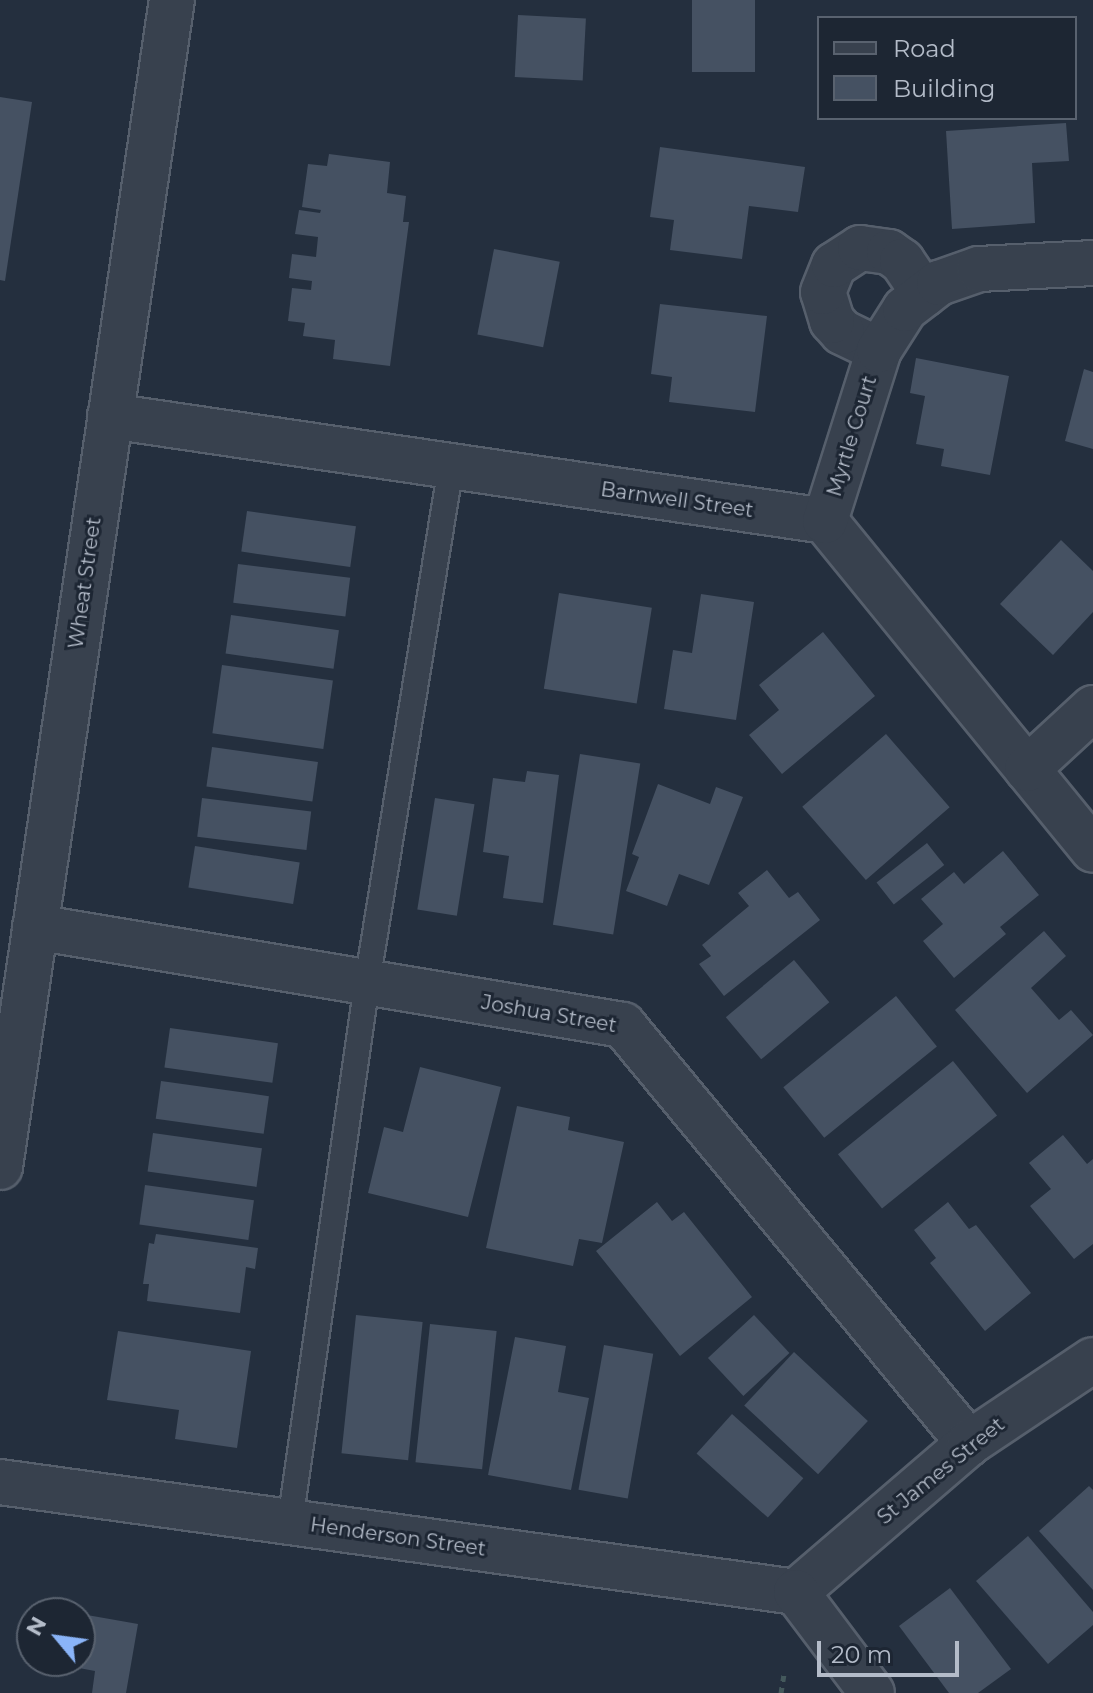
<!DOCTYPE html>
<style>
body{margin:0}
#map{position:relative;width:1093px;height:1693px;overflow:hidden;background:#242f3e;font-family:Montserrat,sans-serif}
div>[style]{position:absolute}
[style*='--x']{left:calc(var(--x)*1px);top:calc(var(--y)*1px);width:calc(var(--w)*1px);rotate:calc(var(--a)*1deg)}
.building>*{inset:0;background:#455162;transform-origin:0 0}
.path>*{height:5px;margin-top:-2.5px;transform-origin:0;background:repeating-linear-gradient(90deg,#44595c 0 6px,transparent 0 12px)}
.roads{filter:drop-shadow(2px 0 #565f6c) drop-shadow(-2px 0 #565f6c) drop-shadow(0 2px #565f6c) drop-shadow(0 -2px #565f6c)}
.service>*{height:24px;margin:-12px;padding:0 12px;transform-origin:12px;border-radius:12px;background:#38414e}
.minor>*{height:44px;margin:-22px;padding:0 22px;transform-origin:22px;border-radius:22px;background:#38414e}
span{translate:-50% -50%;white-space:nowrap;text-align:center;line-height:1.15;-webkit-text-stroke:6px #1d2633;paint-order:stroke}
.street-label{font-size:20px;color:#b4bcc9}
.legend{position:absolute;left:817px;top:16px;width:260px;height:104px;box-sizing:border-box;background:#1d2633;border:2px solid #59626f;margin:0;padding:10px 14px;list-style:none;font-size:24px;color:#b4bcc9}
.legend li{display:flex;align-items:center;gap:16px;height:40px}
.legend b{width:40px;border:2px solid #59626f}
.north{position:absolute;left:16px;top:1597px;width:80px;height:80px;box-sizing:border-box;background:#1d2633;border:2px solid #59626f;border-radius:50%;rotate:299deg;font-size:22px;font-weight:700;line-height:32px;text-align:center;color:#b4bcc9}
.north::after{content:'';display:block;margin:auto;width:28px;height:36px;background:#8ab4f8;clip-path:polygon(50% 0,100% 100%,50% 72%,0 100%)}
.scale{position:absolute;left:817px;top:1641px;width:142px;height:36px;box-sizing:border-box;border:4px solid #b4bcc9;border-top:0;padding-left:10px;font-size:24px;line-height:28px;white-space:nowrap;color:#b4bcc9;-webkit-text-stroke:6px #1d2633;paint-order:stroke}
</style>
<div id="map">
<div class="building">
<i style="left:692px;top:0;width:63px;height:72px"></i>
<i style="left:518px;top:15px;width:68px;height:62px;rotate:3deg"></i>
<i style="clip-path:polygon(0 97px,32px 102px,5px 281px,0 280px)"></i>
<i style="clip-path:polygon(1066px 123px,1069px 161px,1032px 163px,1035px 223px,952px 229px,946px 131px)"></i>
<i style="clip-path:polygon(660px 147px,805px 167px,798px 212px,749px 206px,742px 259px,670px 250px,674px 220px,650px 217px)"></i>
<i style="clip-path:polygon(329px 154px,390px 162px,387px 193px,406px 196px,403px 222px,409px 222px,390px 366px,333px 359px,335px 340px,303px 336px,305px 323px,288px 321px,292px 288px,311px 290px,312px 281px,289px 278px,292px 254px,316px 257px,318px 237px,295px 234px,299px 210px,320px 213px,321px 210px,302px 207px,308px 164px,327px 166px)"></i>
<i style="left:494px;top:249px;width:67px;height:87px;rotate:11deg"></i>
<i style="clip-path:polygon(660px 304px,767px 316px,755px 412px,669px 402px,672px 377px,651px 374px)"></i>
<i style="clip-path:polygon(916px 358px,1009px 376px,990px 475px,941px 466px,944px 449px,916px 444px,925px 396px,910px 393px)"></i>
<i style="clip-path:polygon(1084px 369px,1093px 372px,1093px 449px,1065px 441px)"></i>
<i style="left:247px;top:511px;width:110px;height:41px;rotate:8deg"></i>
<i style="clip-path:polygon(1061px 540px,1093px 571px,1093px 612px,1053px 655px,1000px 604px)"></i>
<i style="left:238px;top:564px;width:113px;height:39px;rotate:7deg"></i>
<i style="left:559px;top:593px;width:94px;height:97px;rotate:9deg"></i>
<i style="clip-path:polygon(701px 594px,754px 602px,736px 720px,664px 709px,673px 650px,692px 653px)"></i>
<i style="left:231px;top:615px;width:109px;height:39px;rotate:8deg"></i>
<i style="clip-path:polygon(823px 632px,875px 696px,782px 774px,749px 735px,779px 710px,759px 685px)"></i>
<i style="left:222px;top:665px;width:112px;height:69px;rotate:8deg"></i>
<i style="left:886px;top:734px;width:97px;height:111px;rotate:49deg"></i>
<i style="left:212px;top:747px;width:107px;height:40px;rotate:8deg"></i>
<i style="left:580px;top:754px;width:61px;height:173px;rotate:9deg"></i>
<i style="clip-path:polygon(527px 771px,559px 775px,543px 903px,503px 898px,509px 856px,483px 852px,493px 778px,525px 782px)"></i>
<i style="clip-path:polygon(658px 784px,710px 804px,716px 787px,743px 797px,709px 885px,679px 874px,667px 906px,626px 891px,639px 857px,632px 854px)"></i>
<i style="left:202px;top:798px;width:110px;height:39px;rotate:7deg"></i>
<i style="left:435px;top:798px;width:40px;height:113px;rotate:9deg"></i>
<i style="left:927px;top:843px;width:28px;height:64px;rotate:52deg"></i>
<i style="left:195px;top:846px;width:106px;height:42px;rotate:9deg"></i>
<i style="clip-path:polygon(1003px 851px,1039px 895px,1000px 927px,1006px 934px,954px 978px,923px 941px,943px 924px,921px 899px,954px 872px,964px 884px)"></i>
<i style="clip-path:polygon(767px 870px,789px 898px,798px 892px,820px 920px,724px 996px,699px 964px,711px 956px,702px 945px,749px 906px,738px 893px)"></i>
<i style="clip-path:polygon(1044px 931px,1066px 956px,1031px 988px,1059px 1020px,1071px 1010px,1093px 1035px,1027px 1093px,955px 1010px)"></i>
<i style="left:794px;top:960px;width:55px;height:89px;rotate:50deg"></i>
<i style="left:896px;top:996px;width:65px;height:145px;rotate:51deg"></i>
<i style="left:170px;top:1028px;width:109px;height:40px;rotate:8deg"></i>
<i style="left:953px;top:1061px;width:70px;height:148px;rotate:51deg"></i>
<i style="clip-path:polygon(420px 1067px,501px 1087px,468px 1217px,368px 1193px,384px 1127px,403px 1132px)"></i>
<i style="left:161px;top:1081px;width:109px;height:38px;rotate:8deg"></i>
<i style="clip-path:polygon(517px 1106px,570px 1117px,568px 1130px,624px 1142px,602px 1243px,579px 1239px,573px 1266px,486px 1248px)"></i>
<i style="left:153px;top:1133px;width:110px;height:39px;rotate:8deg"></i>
<i style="clip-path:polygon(1063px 1135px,1087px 1164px,1093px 1159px,1093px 1244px,1074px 1259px,1030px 1206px,1051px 1189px,1029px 1163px)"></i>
<i style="left:145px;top:1185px;width:110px;height:40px;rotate:8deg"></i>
<i style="clip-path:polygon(657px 1202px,672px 1221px,684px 1212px,752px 1297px,680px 1356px,596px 1251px)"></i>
<i style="clip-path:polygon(948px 1202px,969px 1229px,976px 1225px,1031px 1293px,985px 1331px,930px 1263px,936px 1258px,914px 1230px)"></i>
<i style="clip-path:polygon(156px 1234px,258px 1248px,255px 1269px,246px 1267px,240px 1313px,147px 1301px,149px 1284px,143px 1284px,149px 1243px,154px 1244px)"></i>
<i style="left:356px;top:1315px;width:67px;height:139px;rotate:6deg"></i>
<i style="left:754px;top:1315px;width:52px;height:63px;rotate:47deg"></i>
<i style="left:430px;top:1324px;width:67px;height:139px;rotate:6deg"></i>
<i style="clip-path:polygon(118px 1331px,251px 1351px,237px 1448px,175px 1439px,179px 1410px,107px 1400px)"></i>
<i style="clip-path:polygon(515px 1337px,566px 1346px,558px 1392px,589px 1398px,571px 1490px,488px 1475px)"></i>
<i style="left:604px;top:1345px;width:50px;height:147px;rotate:10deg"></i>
<i style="left:794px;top:1352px;width:101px;height:73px;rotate:43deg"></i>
<i style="left:732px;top:1414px;width:96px;height:53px;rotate:42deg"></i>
<i style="clip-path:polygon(1089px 1486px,1093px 1490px,1093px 1590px,1039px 1531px)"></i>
<i style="clip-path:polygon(1028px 1536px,1093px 1612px,1093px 1625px,1048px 1664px,976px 1581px)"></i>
<i style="clip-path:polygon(950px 1588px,1011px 1669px,978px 1693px,949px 1693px,899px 1626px)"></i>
<i style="clip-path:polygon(87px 1615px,138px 1624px,126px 1693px,92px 1693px,95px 1671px,79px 1668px)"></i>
</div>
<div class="path">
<i style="--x:781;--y:1693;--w:18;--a:-81"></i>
</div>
<div class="roads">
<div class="service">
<i style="--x:290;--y:1522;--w:544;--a:-81.87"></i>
<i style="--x:367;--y:983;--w:524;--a:-80.77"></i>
</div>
<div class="minor">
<i style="--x:879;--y:350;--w:41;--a:-154.1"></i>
<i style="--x:842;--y:332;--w:15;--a:-132"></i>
<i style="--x:832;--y:321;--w:30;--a:-107"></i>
<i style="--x:823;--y:292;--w:29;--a:-68"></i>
<i style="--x:834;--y:265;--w:31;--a:-33"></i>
<i style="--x:860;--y:248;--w:29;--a:8"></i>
<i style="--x:889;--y:252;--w:16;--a:35"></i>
<i style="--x:902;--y:261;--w:40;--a:56"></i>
<i style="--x:110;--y:416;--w:723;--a:8.35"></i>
<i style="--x:825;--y:521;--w:424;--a:50.8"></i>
<i style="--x:825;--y:521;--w:179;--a:-72.5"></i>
<i style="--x:879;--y:350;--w:49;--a:-57.6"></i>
<i style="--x:905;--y:309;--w:43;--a:-37.4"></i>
<i style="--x:939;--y:283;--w:42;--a:-19.3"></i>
<i style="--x:979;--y:269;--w:114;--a:-3"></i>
<i style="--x:1027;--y:769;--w:90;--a:-42.7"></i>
<i style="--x:35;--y:927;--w:596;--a:9.46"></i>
<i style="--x:623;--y:1025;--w:543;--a:50.38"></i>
<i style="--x:0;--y:1167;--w:1180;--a:-81.62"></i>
<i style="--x:0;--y:1482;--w:804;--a:7.87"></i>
<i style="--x:796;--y:1592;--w:228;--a:-40.7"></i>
<i style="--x:969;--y:1443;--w:149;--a:-33.8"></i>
<i style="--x:796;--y:1592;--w:126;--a:53"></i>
</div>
</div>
<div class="street-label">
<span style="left:852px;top:436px;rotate:-73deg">Myrtle Court</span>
<span style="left:677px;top:500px;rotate:8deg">Barnwell Street</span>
<span style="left:85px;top:583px;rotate:-82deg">Wheat Street</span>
<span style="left:549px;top:1014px;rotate:10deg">Joshua Street</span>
<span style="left:941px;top:1471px;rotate:-39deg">St James Street</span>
<span style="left:398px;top:1537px;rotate:8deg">Henderson Street</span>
</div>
<ul class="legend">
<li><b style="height:10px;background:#38414e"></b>Road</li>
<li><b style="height:22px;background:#455162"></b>Building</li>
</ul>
<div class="north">N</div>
<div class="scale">20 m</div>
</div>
